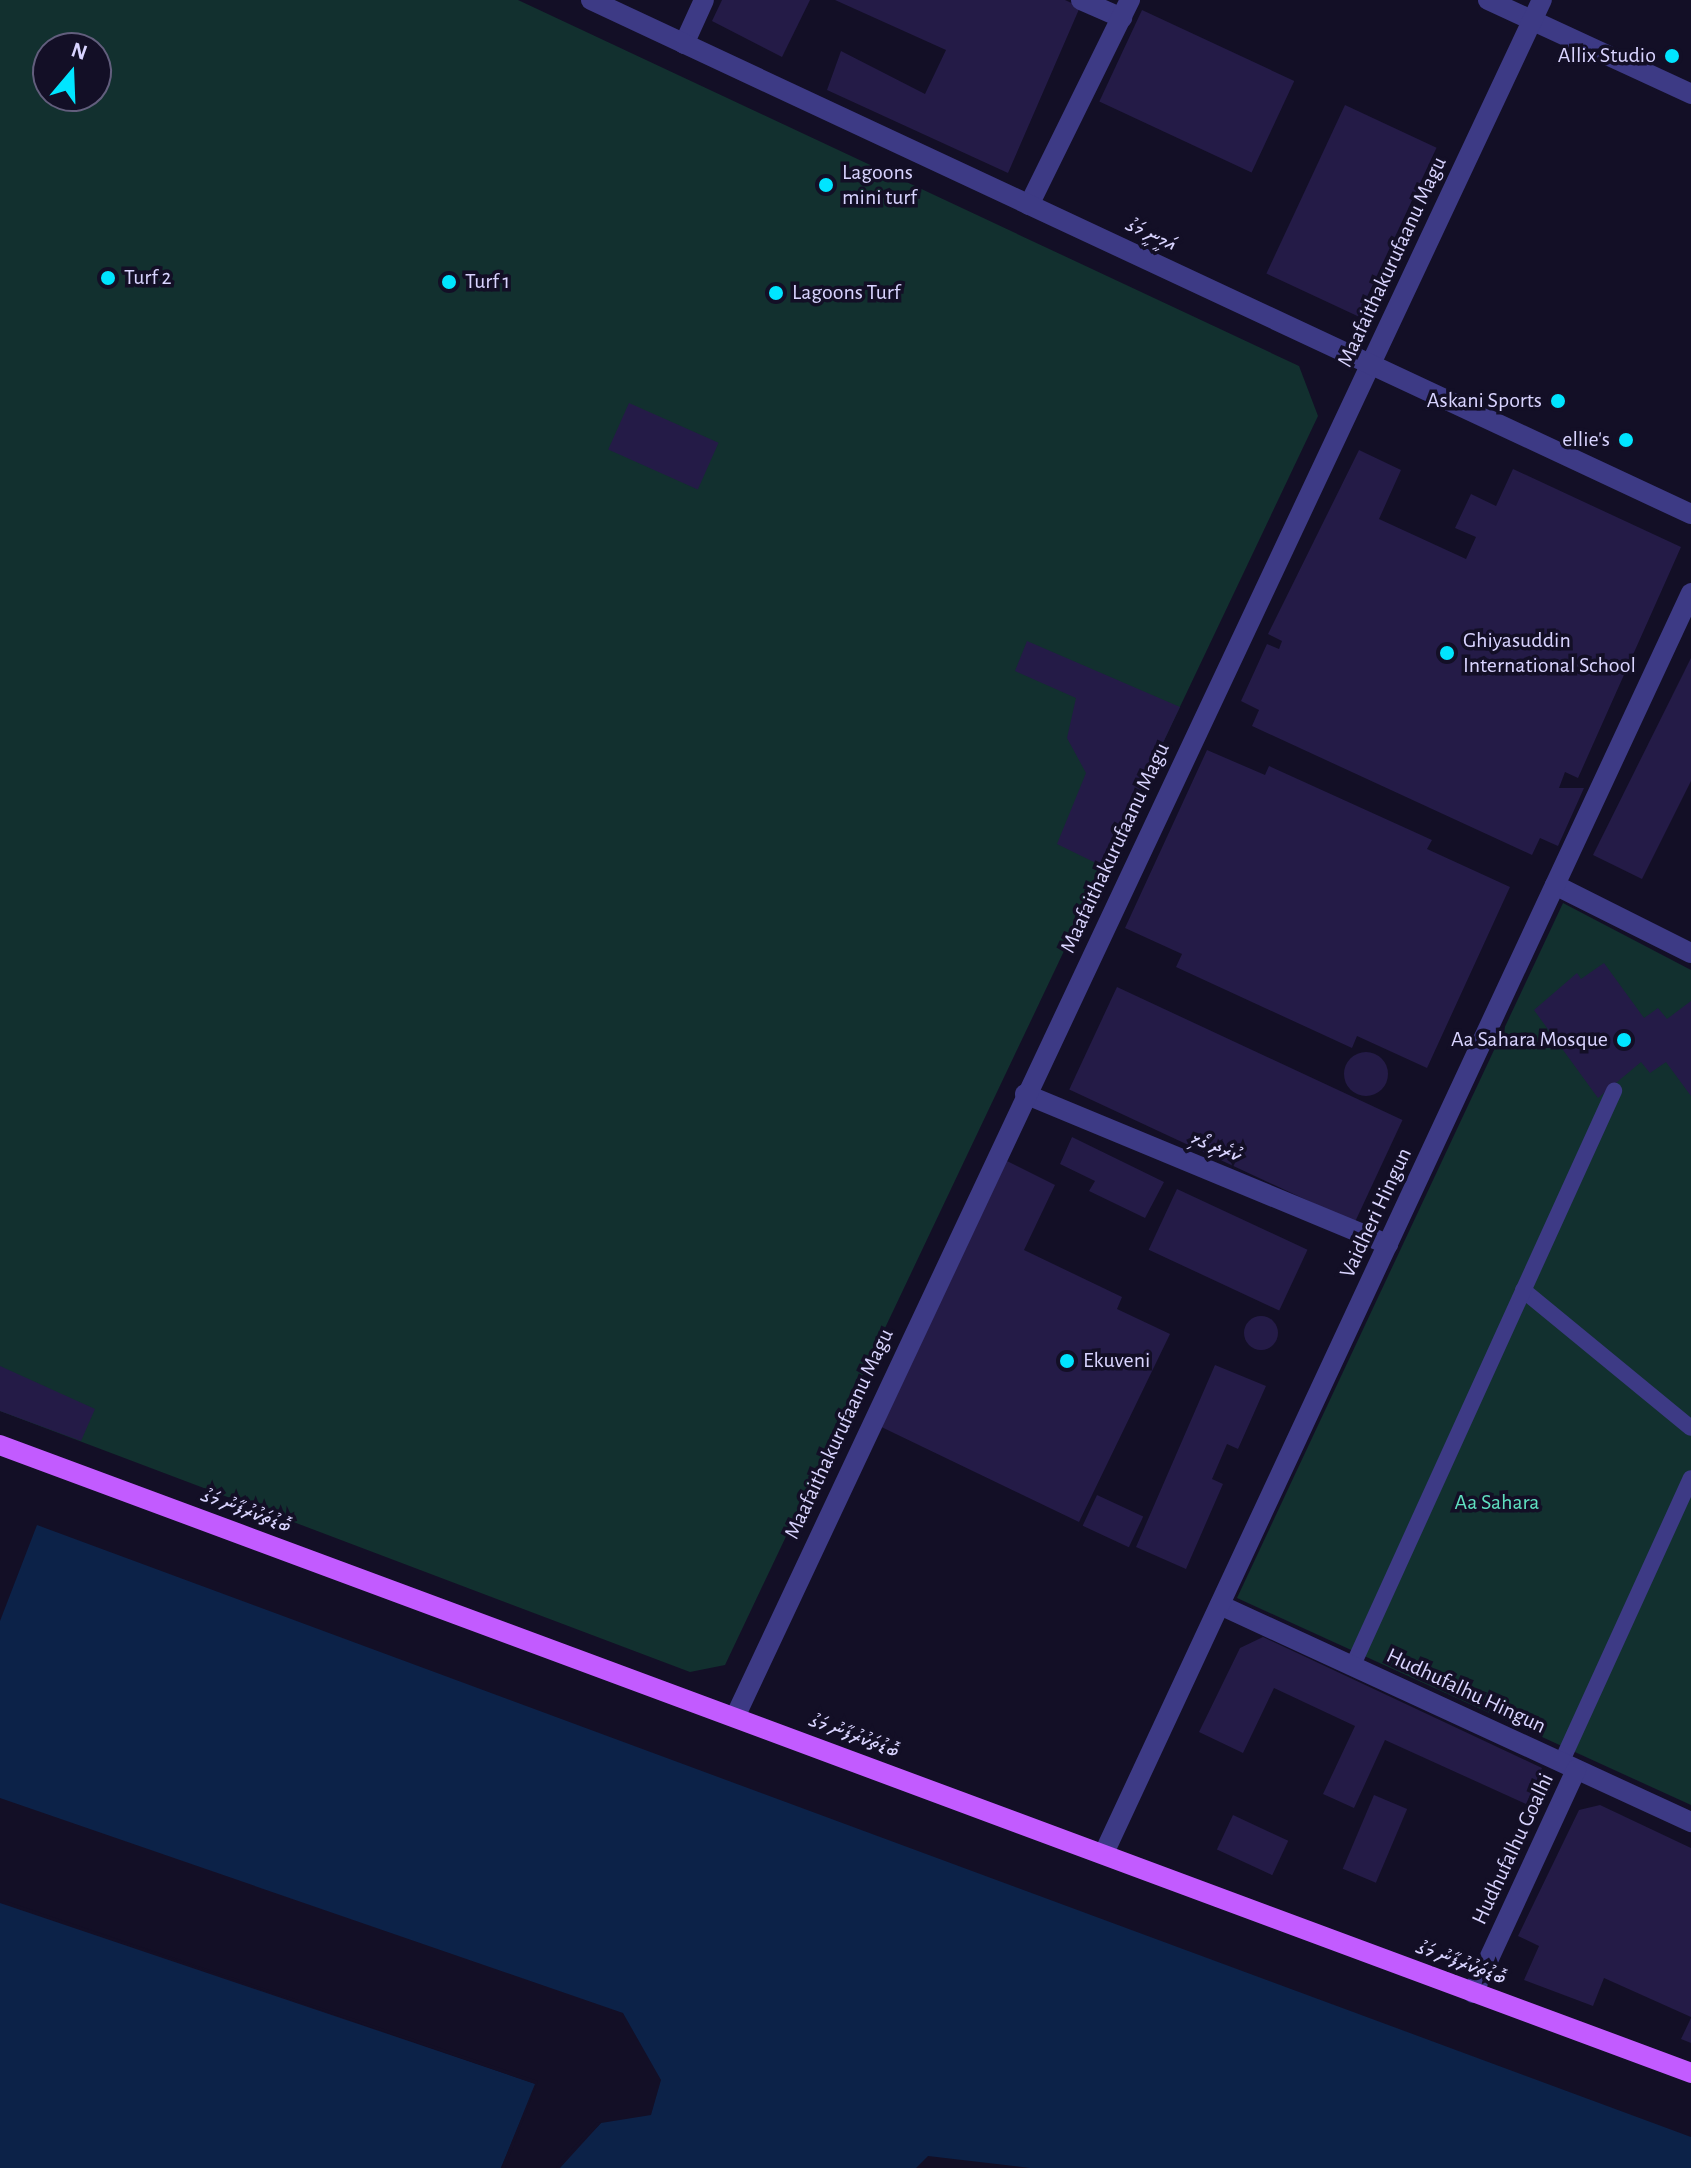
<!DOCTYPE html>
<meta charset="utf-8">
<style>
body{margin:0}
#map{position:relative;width:1691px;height:2168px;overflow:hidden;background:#130f26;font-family:"Alegreya Sans","Noto Sans Thaana",sans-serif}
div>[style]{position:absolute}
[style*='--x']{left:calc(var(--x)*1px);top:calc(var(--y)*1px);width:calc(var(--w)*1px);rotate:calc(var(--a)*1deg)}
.green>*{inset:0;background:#12302f}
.water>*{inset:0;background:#0c2248}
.pier>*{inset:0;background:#130f26}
.building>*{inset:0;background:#241b47;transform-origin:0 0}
.round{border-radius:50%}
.service>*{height:16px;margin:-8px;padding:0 8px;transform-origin:8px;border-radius:8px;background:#3d3a85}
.pedestrian>*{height:20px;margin:-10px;padding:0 10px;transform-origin:10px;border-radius:10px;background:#3d3a85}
.minor>*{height:20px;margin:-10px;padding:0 10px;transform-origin:10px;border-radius:10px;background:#3d3a85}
.tertiary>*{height:20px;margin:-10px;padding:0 10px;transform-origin:10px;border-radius:10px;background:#3d3a85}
.primary>*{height:20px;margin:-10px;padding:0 10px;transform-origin:10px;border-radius:10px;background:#c25bff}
.dots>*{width:22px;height:22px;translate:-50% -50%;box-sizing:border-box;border:4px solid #130f26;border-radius:50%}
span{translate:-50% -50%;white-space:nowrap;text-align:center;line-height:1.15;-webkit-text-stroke:7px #130f26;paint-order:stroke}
.poi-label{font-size:22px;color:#d9d4ff}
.right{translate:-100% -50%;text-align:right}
.left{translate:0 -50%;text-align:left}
.street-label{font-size:22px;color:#d9d4ff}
.park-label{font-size:22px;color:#5fe0c0}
.north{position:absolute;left:32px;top:32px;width:80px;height:80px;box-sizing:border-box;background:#130f26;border:2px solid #625e7d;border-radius:50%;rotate:19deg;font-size:22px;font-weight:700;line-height:32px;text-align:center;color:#d9d4ff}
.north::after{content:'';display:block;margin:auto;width:28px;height:36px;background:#00e5ff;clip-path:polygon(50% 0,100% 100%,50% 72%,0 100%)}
</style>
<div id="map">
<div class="green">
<i style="clip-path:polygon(evenodd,0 0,518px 0,1299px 366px,1318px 416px,725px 1665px,690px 1672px,0 1411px,0 0,48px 48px,96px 48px,96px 96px,48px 96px,48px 48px)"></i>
<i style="clip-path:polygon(1563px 903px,1691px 970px,1691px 1805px,1237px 1598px)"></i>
</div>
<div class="water">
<i style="clip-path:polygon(37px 1525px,1691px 2137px,1691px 2168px,560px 2168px,601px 2123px,651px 2115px,661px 2080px,623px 2013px,0 1798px,0 1621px)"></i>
<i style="clip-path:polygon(0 1903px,536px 2084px,501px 2168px,0 2168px)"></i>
</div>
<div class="pier">
<i style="clip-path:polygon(0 1899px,538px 2081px,505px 2168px,501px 2168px,535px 2084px)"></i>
<i style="clip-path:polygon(597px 2122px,601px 2123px,556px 2168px,557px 2165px)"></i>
<i style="clip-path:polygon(928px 2156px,1030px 2168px,916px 2168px)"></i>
</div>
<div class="building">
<i style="clip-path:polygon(722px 0,810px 0,782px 57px,712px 21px)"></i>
<i style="clip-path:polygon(835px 0,1065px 0,1080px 7px,1008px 173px,827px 90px,841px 51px,925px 94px,946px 50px)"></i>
<i style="left:1142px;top:10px;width:168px;height:101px;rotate:25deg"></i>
<i style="left:1345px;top:105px;width:101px;height:186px;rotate:25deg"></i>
<i style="left:629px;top:403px;width:98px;height:51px;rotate:24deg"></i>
<i style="clip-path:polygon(1359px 450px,1401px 470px,1379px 519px,1466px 559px,1476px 537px,1455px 528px,1471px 494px,1496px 506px,1513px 469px,1681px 547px,1578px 778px,1565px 772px,1559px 788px,1584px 788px,1558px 846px,1540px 838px,1532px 855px,1252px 726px,1259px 710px,1241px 701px,1267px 644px,1279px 649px,1282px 641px,1268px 634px)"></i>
<i style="clip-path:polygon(1027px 641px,1180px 707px,1104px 867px,1057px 844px,1086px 773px,1067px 738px,1076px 698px,1015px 671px)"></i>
<i style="clip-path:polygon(1691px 658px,1691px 781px,1642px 879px,1593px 855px)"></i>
<i style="clip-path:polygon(1207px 750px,1265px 775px,1269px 766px,1432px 840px,1427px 849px,1510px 887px,1427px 1068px,1357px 1036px,1352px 1048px,1176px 967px,1182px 954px,1125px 928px)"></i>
<i style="clip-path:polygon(1604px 963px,1644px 1018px,1658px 1008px,1667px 1019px,1691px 1001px,1691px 1096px,1666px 1062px,1650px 1073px,1641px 1062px,1598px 1098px,1534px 1010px,1577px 973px,1581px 979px)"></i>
<i style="left:1117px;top:987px;width:315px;height:113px;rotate:25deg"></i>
<i class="round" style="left:1344px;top:1052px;width:44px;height:44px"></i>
<i style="clip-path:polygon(1072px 1137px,1164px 1182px,1145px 1218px,1089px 1191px,1095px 1181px,1060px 1164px)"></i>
<i style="clip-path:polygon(999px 1157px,1055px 1185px,1024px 1250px,1122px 1297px,1117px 1309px,1170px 1334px,1079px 1522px,871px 1422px)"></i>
<i style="left:1177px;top:1189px;width:144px;height:67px;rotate:25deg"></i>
<i class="round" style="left:1244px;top:1316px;width:34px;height:34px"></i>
<i style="clip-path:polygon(1215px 1365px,1266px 1386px,1238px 1449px,1227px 1444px,1212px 1479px,1223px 1484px,1186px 1569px,1136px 1547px)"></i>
<i style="clip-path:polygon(0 1366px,95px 1409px,81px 1441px,0 1411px)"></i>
<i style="left:1097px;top:1495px;width:51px;height:34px;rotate:25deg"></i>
<i style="clip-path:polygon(1263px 1637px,1542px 1768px,1526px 1804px,1385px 1740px,1354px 1808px,1323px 1794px,1355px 1726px,1274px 1688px,1243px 1753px,1199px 1732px,1240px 1648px)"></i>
<i style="left:1374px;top:1795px;width:36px;height:80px;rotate:23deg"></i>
<i style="clip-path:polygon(1600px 1805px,1691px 1848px,1691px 2017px,1604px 1978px,1593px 2006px,1524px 1980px,1539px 1946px,1518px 1936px,1579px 1810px)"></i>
<i style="left:1233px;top:1815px;width:61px;height:38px;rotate:25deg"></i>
<i style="clip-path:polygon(1691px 2018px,1691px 2043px,1681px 2039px)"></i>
</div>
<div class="service">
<i style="--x:1523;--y:1290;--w:217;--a:39.4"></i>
<i style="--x:1353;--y:1665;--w:631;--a:-65.55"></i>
<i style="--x:1561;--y:1763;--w:313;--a:-65.5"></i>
</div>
<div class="pedestrian">
<i style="--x:1081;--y:0;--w:45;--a:23.7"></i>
</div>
<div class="minor">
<i style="--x:1488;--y:0;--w:224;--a:24.8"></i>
<i style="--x:684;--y:44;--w:48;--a:-65.6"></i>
<i style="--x:1029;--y:205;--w:229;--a:-63.8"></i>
<i style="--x:1555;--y:885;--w:152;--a:26.6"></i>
<i style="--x:1025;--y:1094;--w:393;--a:22.5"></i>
<i style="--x:1220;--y:1605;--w:519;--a:24.74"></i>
<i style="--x:735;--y:1717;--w:1897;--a:-64.83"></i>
<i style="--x:1104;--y:1853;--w:1390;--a:-65.02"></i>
<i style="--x:1473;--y:1993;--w:246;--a:-65.2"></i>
</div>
<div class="tertiary">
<i style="--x:591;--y:0;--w:1214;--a:25.05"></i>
</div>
<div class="primary">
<i style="--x:0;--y:1445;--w:1804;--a:20.37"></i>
</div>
<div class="dots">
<i style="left:1672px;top:56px;background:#00e5ff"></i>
<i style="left:826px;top:185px;background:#00e5ff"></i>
<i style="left:108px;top:278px;background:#00e5ff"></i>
<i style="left:449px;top:282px;background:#00e5ff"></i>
<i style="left:776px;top:293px;background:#00e5ff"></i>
<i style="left:1558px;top:401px;background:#00e5ff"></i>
<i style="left:1626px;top:440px;background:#00e5ff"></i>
<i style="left:1447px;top:653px;background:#00e5ff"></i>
<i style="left:1624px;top:1040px;background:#00e5ff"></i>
<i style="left:1067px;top:1361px;background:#00e5ff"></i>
</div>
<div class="poi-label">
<span class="right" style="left:1656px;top:56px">Allix Studio</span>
<span class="left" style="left:842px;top:185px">Lagoons<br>mini turf</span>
<span class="left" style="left:124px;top:278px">Turf 2</span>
<span class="left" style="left:465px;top:282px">Turf 1</span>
<span class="left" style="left:792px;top:293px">Lagoons Turf</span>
<span class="right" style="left:1542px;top:401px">Askani Sports</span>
<span class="right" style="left:1610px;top:440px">ellie's</span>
<span class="left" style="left:1463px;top:653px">Ghiyasuddin<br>International School</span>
<span class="right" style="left:1608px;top:1040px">Aa Sahara Mosque</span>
<span class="left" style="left:1083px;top:1361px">Ekuveni</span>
</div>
<div class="street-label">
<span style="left:1151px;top:235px;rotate:25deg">އަމީނީ މަގު</span>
<span style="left:1392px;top:262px;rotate:-65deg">Maafaithakurufaanu Magu</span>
<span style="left:1115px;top:848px;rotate:-65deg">Maafaithakurufaanu Magu</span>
<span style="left:1216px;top:1147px;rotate:22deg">ކުރެދި ގޯޅި</span>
<span style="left:1376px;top:1213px;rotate:-65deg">Vaidheri Hingun</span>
<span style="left:839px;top:1434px;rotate:-65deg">Maafaithakurufaanu Magu</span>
<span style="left:246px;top:1511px;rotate:20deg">ބޮޑުތަކުރުފާނު މަގު</span>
<span style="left:1466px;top:1691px;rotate:25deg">Hudhufalhu Hingun</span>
<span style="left:854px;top:1736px;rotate:20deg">ބޮޑުތަކުރުފާނު މަގު</span>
<span style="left:1513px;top:1849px;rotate:-65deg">Hudhufalhu Goalhi</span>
<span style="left:1461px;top:1963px;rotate:20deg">ބޮޑުތަކުރުފާނު މަގު</span>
</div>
<div class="park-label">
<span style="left:1497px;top:1503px">Aa Sahara</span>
</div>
<div class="north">N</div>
</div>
